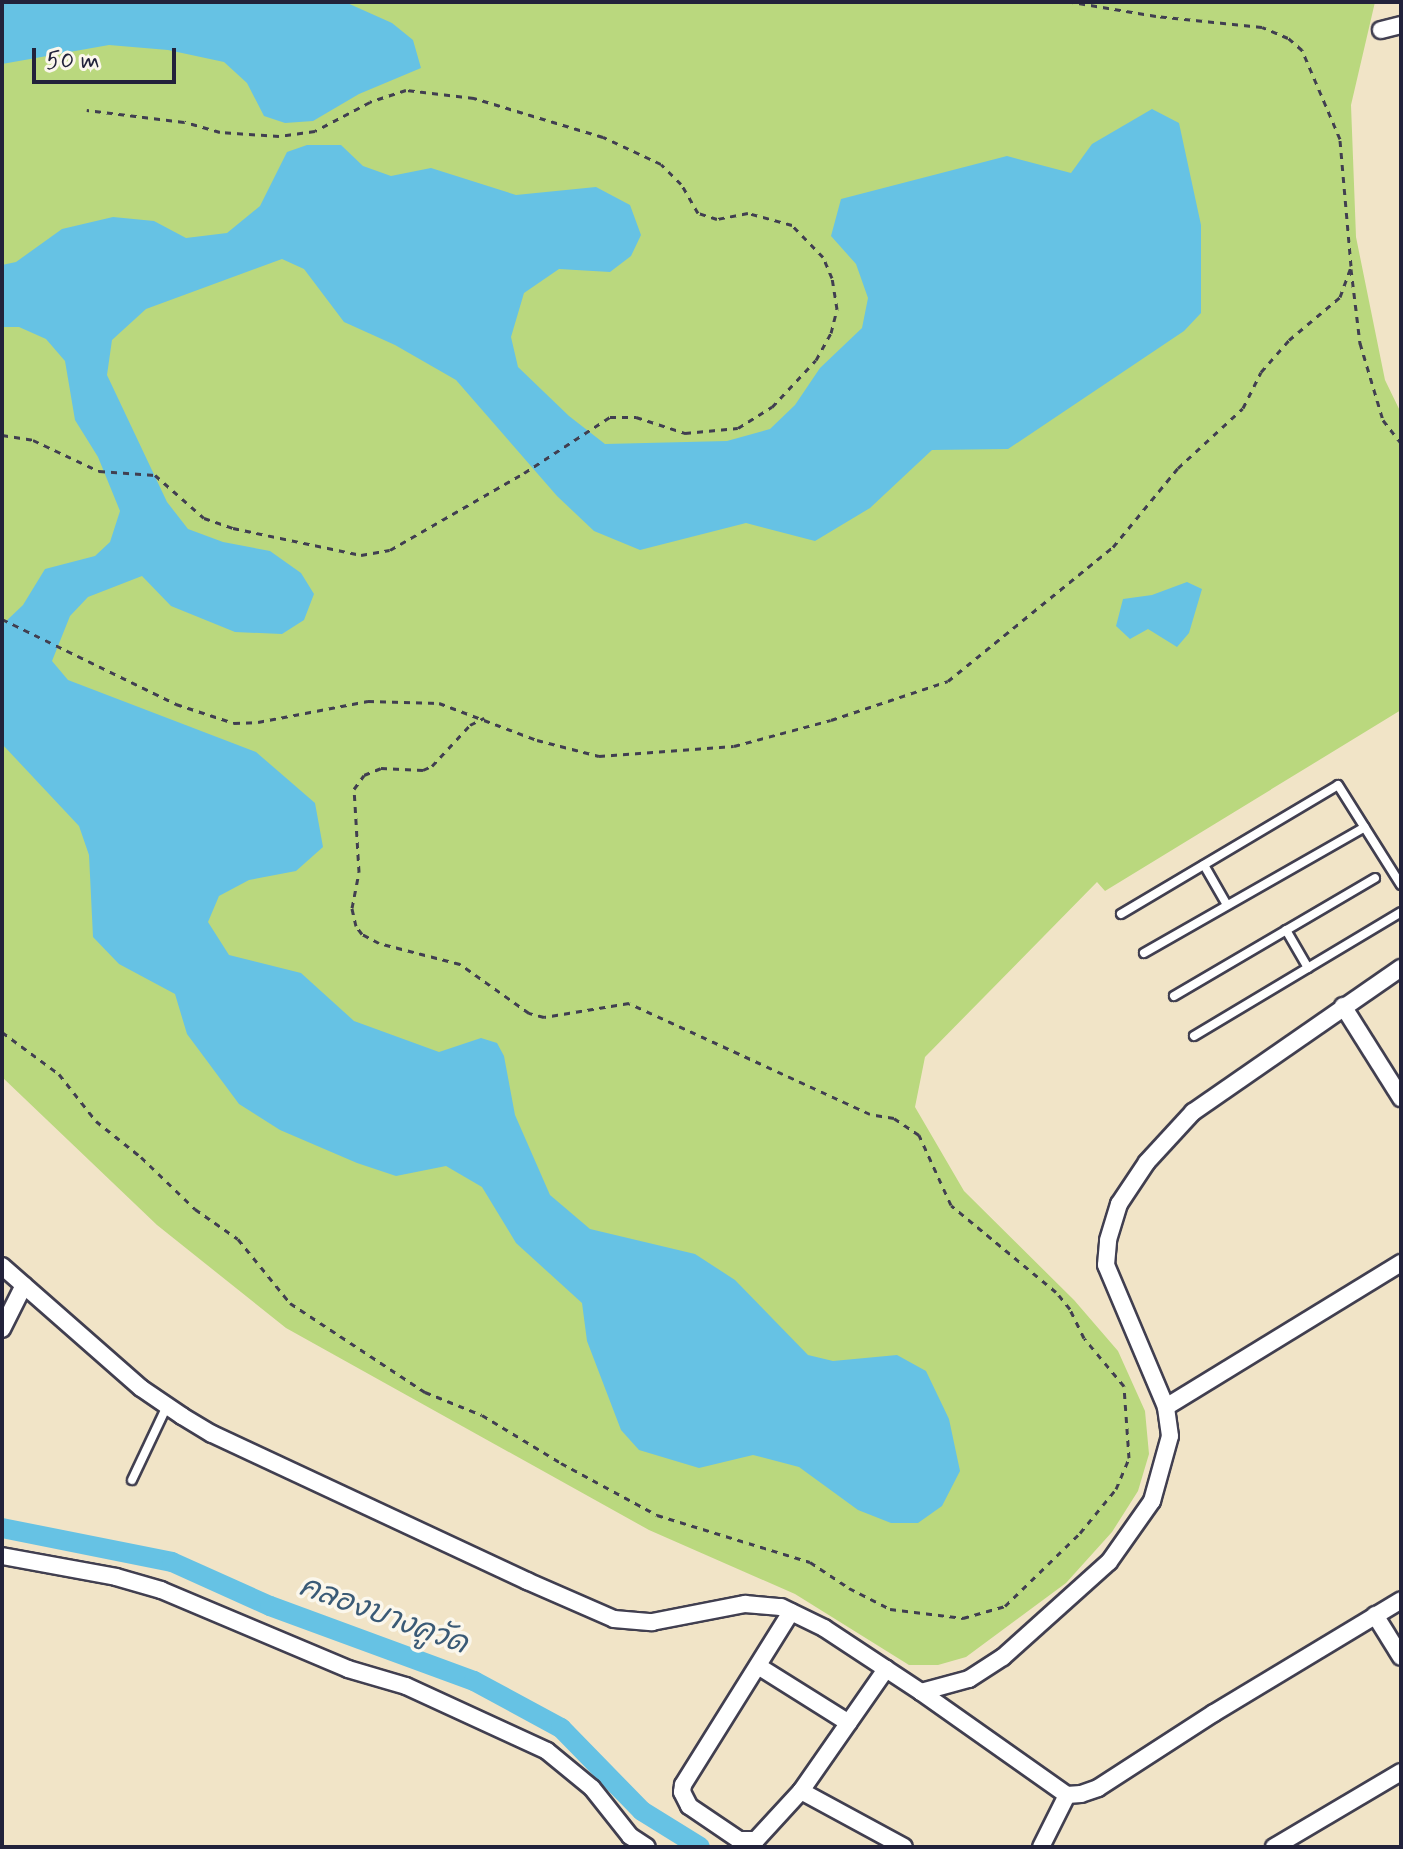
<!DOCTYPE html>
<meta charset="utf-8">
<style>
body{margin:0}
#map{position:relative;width:1403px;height:1849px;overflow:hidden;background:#f1e4c7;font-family:Mynerve,"Playpen Sans Thai",sans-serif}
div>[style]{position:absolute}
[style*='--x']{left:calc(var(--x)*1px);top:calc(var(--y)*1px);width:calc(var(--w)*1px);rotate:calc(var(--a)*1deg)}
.green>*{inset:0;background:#bad87e}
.water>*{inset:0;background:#66c2e4}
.canal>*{height:20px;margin:-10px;padding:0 10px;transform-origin:10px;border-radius:10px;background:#66c2e4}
.path>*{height:3px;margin-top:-1.5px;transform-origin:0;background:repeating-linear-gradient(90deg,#413f50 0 6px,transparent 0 12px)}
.roads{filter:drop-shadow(2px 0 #413f50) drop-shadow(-2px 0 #413f50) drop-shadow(0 2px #413f50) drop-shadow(0 -2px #413f50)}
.lane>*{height:8px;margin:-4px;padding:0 4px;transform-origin:4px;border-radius:4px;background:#fff}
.street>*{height:16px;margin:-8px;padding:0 8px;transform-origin:8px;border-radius:8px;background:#fff}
span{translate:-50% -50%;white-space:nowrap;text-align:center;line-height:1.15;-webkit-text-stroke:7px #fbf7ec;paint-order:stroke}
.water-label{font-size:30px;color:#3a5a76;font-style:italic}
.frame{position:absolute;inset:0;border:4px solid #22223b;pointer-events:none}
.scale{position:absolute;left:32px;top:48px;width:144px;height:36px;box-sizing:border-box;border:4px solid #22223b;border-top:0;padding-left:10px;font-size:24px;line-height:28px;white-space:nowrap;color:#22223b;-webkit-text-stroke:6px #fbf7ec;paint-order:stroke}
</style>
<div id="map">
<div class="green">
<i style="clip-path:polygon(2px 2px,1375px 2px,1351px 105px,1356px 237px,1385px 380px,1401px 413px,1401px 710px,1105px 891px,1097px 882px,925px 1057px,915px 1107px,964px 1191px,1074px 1300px,1118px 1351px,1145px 1411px,1149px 1454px,1138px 1491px,1112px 1532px,1066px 1583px,966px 1657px,938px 1665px,909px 1665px,795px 1594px,649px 1530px,286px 1328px,157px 1225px,2px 1077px)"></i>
</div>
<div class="water">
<i style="clip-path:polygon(2px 2px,345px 2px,392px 23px,413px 40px,421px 68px,359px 94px,313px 121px,285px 123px,264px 116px,247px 83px,224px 62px,168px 50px,109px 45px,2px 64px)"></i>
<i style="clip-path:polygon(1152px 109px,1179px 123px,1201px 225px,1201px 313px,1184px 331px,1008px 449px,932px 450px,870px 508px,815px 541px,746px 523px,640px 550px,594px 531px,557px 496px,456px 380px,395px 345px,344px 322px,304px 269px,282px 259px,146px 309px,112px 340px,107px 375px,167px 502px,188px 529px,223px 542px,270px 551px,301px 573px,314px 594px,304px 620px,282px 634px,235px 632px,171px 606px,142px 576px,88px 597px,70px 616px,52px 661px,68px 680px,256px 752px,315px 803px,323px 847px,296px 871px,249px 880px,219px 896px,208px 922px,229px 955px,301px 973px,354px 1021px,439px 1052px,481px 1038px,497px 1043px,504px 1056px,515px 1115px,550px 1195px,590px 1229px,695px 1254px,735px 1280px,808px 1355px,833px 1361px,897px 1355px,926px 1371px,949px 1419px,960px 1471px,942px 1506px,918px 1523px,891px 1523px,858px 1510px,799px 1467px,753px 1455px,699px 1468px,639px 1450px,621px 1430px,587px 1341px,582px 1303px,516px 1243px,482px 1187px,446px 1166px,396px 1176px,357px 1163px,280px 1130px,239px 1104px,187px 1034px,175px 994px,119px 964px,93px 937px,89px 855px,79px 826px,2px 744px,2px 625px,23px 605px,45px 569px,95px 556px,110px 542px,120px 511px,98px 457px,75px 420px,65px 361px,46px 339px,19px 327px,2px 327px,2px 265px,16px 262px,62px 229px,113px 217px,154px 221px,186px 238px,227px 233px,260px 206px,287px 152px,307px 145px,341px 145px,363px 166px,391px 176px,431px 168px,516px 195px,596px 187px,630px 205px,641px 235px,631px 256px,610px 272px,559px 269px,524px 293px,511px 337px,518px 367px,569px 416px,605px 444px,727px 441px,770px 429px,795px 405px,820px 368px,862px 328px,868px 298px,856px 264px,831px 236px,841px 199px,1007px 156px,1071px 173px,1092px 144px)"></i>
<i style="clip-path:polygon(1187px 582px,1202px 589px,1189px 633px,1177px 647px,1148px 629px,1130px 639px,1116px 626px,1123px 599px,1152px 595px)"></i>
</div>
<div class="canal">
<i style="--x:2;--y:1528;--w:173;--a:11.3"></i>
<i style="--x:172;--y:1562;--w:107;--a:24.2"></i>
<i style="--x:270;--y:1606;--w:217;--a:20.2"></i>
<i style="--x:474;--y:1681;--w:99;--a:28.4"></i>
<i style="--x:561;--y:1728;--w:116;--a:45.7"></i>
<i style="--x:642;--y:1811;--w:68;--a:31.8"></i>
</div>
<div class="path">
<i style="--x:796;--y:2;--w:18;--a:0"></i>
<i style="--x:1351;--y:269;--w:75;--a:83.1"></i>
<i style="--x:1360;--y:343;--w:80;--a:73.4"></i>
<i style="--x:1383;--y:420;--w:29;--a:52"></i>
<i style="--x:2;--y:435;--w:31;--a:9"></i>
<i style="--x:33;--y:440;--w:73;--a:25.2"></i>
<i style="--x:99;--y:471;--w:56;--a:4.1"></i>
<i style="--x:155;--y:475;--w:65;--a:41.3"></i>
<i style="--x:204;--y:518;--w:31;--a:19"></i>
<i style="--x:233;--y:528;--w:131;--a:11.9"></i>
<i style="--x:361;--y:555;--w:29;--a:-10"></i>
<i style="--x:390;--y:550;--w:155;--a:-29.9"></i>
<i style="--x:524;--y:473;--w:103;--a:-33.1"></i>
<i style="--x:610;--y:417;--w:26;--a:0"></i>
<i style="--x:636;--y:417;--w:52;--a:18.1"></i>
<i style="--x:685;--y:433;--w:53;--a:-5.4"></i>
<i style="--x:738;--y:428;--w:40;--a:-32"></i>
<i style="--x:772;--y:407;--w:64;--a:-46.9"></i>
<i style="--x:816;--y:360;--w:31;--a:-61"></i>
<i style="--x:831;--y:333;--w:25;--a:-76"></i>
<i style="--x:837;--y:309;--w:31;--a:-99"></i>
<i style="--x:832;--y:278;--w:23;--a:-113"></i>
<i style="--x:823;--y:257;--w:45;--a:-134.1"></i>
<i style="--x:792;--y:225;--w:46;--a:-164.7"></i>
<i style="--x:748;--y:213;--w:32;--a:169"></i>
<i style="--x:717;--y:219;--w:20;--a:-162"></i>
<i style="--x:698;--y:213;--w:34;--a:-120"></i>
<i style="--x:681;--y:184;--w:28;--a:-135"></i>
<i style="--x:661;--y:164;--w:64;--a:-155"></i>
<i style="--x:603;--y:137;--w:135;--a:-163.2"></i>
<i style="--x:474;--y:98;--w:68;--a:-173.3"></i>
<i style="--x:406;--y:90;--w:38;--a:162"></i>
<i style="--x:370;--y:102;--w:62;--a:152.2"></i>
<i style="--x:315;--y:131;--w:36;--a:172"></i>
<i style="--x:279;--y:136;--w:59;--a:-176.1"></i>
<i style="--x:220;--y:132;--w:37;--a:-164"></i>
<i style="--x:184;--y:122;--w:98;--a:-172.9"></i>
<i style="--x:2;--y:619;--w:194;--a:26"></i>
<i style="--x:176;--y:704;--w:61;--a:18.1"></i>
<i style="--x:234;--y:723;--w:24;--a:-2"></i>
<i style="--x:258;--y:722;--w:112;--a:-10.8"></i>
<i style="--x:368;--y:701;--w:71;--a:1.6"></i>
<i style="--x:439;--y:703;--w:105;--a:20.7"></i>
<i style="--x:537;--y:740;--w:64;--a:14.5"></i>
<i style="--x:599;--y:756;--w:135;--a:-4.2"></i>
<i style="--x:734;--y:746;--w:100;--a:-15"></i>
<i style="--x:831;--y:720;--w:123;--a:-18.4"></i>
<i style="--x:948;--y:681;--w:213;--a:-39.1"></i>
<i style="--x:1113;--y:547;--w:102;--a:-50.6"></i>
<i style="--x:1178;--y:468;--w:88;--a:-42.7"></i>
<i style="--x:1243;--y:408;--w:40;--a:-63.4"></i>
<i style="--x:1261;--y:372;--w:43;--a:-48.8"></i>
<i style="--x:1289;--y:340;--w:67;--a:-40.1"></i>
<i style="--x:1340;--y:297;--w:33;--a:-70"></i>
<i style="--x:1351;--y:266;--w:127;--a:-95"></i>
<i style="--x:1340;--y:139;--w:97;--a:-113.1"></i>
<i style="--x:1302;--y:50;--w:18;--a:-139"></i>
<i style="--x:1288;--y:38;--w:28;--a:-157"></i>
<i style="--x:1262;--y:27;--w:107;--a:-174.1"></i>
<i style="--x:1156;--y:16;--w:85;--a:-170.5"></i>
<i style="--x:2;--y:1032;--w:71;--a:36.4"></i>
<i style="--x:59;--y:1074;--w:60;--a:51.8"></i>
<i style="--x:96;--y:1121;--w:58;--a:38.7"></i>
<i style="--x:141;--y:1157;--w:75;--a:43.9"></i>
<i style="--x:195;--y:1209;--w:52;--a:34.9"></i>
<i style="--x:238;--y:1239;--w:82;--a:50.9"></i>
<i style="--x:290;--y:1303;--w:162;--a:33.4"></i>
<i style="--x:425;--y:1392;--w:61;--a:22"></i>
<i style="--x:482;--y:1415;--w:92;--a:31.3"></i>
<i style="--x:561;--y:1463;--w:109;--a:28.4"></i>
<i style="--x:657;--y:1515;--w:160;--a:17.1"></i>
<i style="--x:810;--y:1562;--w:47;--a:33.7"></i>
<i style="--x:849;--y:1588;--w:46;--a:27.1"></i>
<i style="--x:890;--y:1609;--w:74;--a:7"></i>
<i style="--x:963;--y:1618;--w:44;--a:-15.9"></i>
<i style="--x:1005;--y:1606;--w:105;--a:-44.2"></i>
<i style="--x:1080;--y:1533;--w:57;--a:-50.7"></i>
<i style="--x:1116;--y:1489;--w:34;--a:-67"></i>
<i style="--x:1129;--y:1458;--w:72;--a:-94"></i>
<i style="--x:1124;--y:1386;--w:62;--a:-129.8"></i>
<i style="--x:1084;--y:1338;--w:32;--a:-116"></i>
<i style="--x:1070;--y:1309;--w:22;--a:-129"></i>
<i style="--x:1056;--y:1292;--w:136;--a:-140.4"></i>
<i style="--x:951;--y:1205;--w:77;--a:-114.6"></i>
<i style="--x:919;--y:1135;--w:30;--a:-146"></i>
<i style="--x:894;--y:1118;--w:24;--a:-171"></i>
<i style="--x:870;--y:1114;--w:265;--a:-155.3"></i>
<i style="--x:629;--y:1003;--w:86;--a:170.6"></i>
<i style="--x:544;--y:1017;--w:16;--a:-165"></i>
<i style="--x:529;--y:1013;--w:85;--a:-144.6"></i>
<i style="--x:460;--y:964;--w:84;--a:-165.5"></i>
<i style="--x:379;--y:943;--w:19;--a:-152"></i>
<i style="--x:362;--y:934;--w:10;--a:-127"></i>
<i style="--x:356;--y:926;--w:18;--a:-103"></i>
<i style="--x:352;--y:908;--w:37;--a:-79"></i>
<i style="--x:359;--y:872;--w:83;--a:-93.4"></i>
<i style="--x:354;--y:789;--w:17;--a:-54"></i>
<i style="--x:364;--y:775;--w:18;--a:-22"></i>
<i style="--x:381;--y:768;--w:42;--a:2.7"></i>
<i style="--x:423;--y:770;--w:10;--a:-24"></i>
<i style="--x:432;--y:766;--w:56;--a:-47.2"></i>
<i style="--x:470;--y:725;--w:16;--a:-27"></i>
</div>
<div class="roads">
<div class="lane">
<i style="--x:1204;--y:865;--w:46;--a:60.1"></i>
<i style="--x:1121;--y:914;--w:252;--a:-30.7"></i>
<i style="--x:1338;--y:785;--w:118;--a:57.8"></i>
<i style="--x:1286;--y:930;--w:44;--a:59.9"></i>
<i style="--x:1144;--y:953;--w:254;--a:-29.7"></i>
<i style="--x:1174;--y:996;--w:233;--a:-30.4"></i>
<i style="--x:1194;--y:1036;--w:241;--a:-30.9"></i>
<i style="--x:132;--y:1480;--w:82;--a:-64.7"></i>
</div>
<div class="street">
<i style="--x:1381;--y:30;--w:21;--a:-14"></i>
<i style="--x:1343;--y:1006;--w:109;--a:57.8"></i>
<i style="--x:2;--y:1266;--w:185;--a:41.3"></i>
<i style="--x:141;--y:1388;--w:50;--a:34.3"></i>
<i style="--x:182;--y:1416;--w:35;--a:31"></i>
<i style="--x:212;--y:1434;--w:348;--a:25"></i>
<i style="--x:527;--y:1581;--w:95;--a:23.6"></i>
<i style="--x:614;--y:1619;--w:38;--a:5"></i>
<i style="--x:652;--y:1622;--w:95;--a:-11"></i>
<i style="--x:745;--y:1604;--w:36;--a:5"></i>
<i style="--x:781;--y:1607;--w:48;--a:26"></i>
<i style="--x:824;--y:1628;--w:116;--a:33.4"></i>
<i style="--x:921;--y:1692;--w:50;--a:-15.2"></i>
<i style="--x:969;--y:1679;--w:40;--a:-32.9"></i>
<i style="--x:1003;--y:1657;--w:142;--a:-41.9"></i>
<i style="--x:1109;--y:1562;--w:75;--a:-54.8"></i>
<i style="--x:1152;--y:1501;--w:67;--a:-74.5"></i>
<i style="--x:1170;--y:1436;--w:29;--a:-98"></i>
<i style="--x:1166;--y:1407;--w:154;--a:-112.9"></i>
<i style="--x:1106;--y:1265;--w:25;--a:-85"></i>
<i style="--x:1108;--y:1240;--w:38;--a:-73"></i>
<i style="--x:1119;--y:1204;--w:50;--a:-56.3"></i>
<i style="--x:1147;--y:1162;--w:68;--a:-47.4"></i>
<i style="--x:1193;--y:1112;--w:253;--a:-34.7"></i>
<i style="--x:2;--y:1329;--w:49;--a:-63.4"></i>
<i style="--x:1166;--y:1407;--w:276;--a:-31.5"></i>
<i style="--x:2;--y:1556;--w:116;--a:10.4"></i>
<i style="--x:116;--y:1577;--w:47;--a:16.1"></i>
<i style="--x:161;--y:1590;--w:203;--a:22.9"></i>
<i style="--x:348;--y:1669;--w:60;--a:16.3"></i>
<i style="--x:406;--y:1686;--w:155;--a:24.7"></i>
<i style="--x:547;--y:1751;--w:58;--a:39.4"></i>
<i style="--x:592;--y:1788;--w:61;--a:51.6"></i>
<i style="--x:630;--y:1836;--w:20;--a:33"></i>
<i style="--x:791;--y:1612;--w:204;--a:122"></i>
<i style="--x:683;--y:1785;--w:7;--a:98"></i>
<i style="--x:682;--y:1792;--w:16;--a:63"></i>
<i style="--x:689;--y:1806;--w:60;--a:34.2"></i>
<i style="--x:739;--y:1840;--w:17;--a:0"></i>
<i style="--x:756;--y:1840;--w:67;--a:-47.4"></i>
<i style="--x:801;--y:1791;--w:149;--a:-55.1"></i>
<i style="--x:1375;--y:1615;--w:49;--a:58.2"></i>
<i style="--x:758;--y:1666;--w:107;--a:32.1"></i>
<i style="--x:921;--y:1692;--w:179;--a:35.2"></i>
<i style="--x:1067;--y:1795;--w:14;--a:-4"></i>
<i style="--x:1081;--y:1794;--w:18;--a:-19"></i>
<i style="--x:1098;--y:1788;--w:138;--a:-32.9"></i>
<i style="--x:1214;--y:1713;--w:218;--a:-31.1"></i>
<i style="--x:801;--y:1791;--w:117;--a:28.5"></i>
<i style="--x:1041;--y:1847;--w:58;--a:-63.4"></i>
<i style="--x:1274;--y:1847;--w:147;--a:-30.6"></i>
</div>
</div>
<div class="water-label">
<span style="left:383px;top:1616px;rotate:20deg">คลองบางคูวัด</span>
</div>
<div class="frame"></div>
<div class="scale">50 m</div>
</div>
